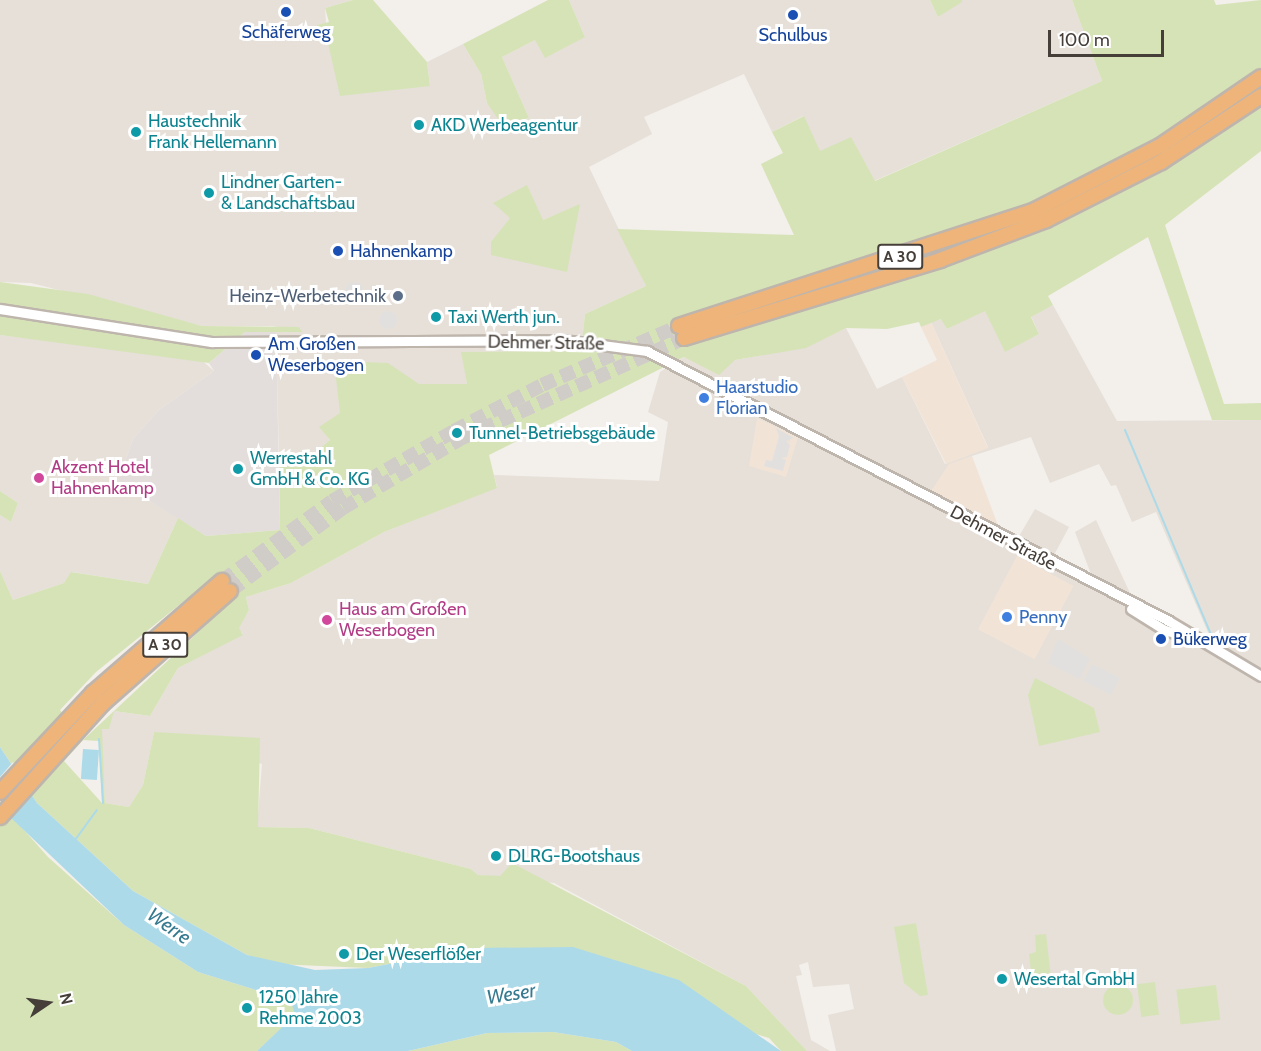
<!DOCTYPE html>
<meta charset="utf-8">
<style>
body{margin:0}
#map{position:relative;width:1261px;height:1051px;overflow:hidden;background:#f3efea;font-family:Cabin,sans-serif}
div>[style]{position:absolute}
[style*='--x']{left:calc(var(--x)*1px);top:calc(var(--y)*1px);width:calc(var(--w)*1px);rotate:calc(var(--a)*1deg)}
.residential>*{inset:0;background:#e6e0d8}
.commercial>*{inset:0;background:#f2e3d7;transform-origin:0 0}
.industrial>*{inset:0;background:#e3dedb}
.green>*{inset:0;background:#d6e3b7;transform-origin:0 0}
.round{border-radius:50%}
.parking>*{inset:0;background:#e2e0de;transform-origin:0 0}
.water>*{inset:0;background:#addae9;transform-origin:0 0}
.pier>*{inset:0;background:#f3efea}
.stream>*{height:2px;margin:-1px;padding:0 1px;transform-origin:1px;border-radius:1px;background:#addae9}
.highway-tunnel>*{height:14px;margin-top:-7px;transform-origin:0;background:repeating-linear-gradient(90deg,#d0ccc7 0 14px,transparent 0 21px)}
.roads{filter:drop-shadow(2px 0 #beb5ad) drop-shadow(-2px 0 #beb5ad) drop-shadow(0 2px #beb5ad) drop-shadow(0 -2px #beb5ad)}
.minor>*{height:9px;margin:-4.5px;padding:0 4.5px;transform-origin:4.5px;border-radius:4.5px;background:#fff}
.highway>*{height:14px;margin:-7px;padding:0 7px;transform-origin:7px;border-radius:7px;background:#efb479}
.dots>*{width:16px;height:16px;translate:-50% -50%;box-sizing:border-box;border:3px solid #fff;border-radius:50%}
span{translate:-50% -50%;white-space:nowrap;text-align:center;line-height:1.15;-webkit-text-stroke:6px #fff;paint-order:stroke}
.shield-label span{padding:2px 4px;background:#fff;border:2px solid;border-radius:4px;-webkit-text-stroke-width:0}
.shield-label{font-size:16px;color:#463f39;font-weight:700}
.transit-label{font-size:18px;color:#164399}
.left{translate:0 -50%;text-align:left}
.culture-label{font-size:18px;color:#0d838f}
.service-label{font-size:18px;color:#4e5e75}
.right{translate:-100% -50%;text-align:right}
.street-label{font-size:18px;color:#463f39}
.shop-label{font-size:18px;color:#366cbe}
.hotel-label{font-size:18px;color:#b23c85}
.water-label{font-size:20px;color:#367a90;font-style:italic}
.north{position:absolute;left:18px;top:973px;width:60px;height:60px;-webkit-text-stroke:4px #fff;paint-order:stroke;rotate:77deg;font-size:16px;font-weight:700;line-height:24px;text-align:center;color:#463f39}
.north::after{content:'';display:block;margin:auto;width:21px;height:27px;background:#463f39;clip-path:polygon(50% 0,100% 100%,50% 72%,0 100%)}
.scale{position:absolute;left:1048px;top:30px;width:116px;height:27px;box-sizing:border-box;border:3px solid #463f39;border-top:0;padding-left:8px;font-size:18px;line-height:21px;white-space:nowrap;color:#463f39;-webkit-text-stroke:4px #fff;paint-order:stroke}
</style>
<div id="map">
<div class="residential">
<i style="clip-path:polygon(evenodd,0 0,353px 0,325px 8px,327px 38px,430px 86px,427px 62px,463px 44px,481px 74px,487px 103px,508px 126px,529px 118px,502px 57px,535px 40px,585px 37px,569px 0,930px 0,938px 17px,962px 0,1072px 0,1102px 81px,874px 181px,820px 152px,803px 116px,772px 132px,744px 74px,644px 117px,652px 134px,589px 167px,646px 286px,585px 314px,581px 351px,462px 352px,467px 384px,419px 384px,341px 413px,320px 427px,330px 440px,308px 458px,279px 458px,276px 331px,302px 332px,273px 326px,202px 326px,31px 283px,0 282px,0 0,580px 205px,493px 249px,492px 242px,511px 217px,543px 220px,580px 205px)"></i>
<i style="clip-path:polygon(evenodd,1053px 305px,1117px 421px,1261px 420px,1261px 1051px,836px 1051px,828px 1015px,854px 1009px,849px 984px,813px 987px,808px 962px,799px 965px,802px 975px,796px 976px,811px 1040px,830px 1051px,807px 1051px,746px 986px,554px 883px,478px 875px,471px 869px,309px 828px,257px 827px,262px 764px,154px 732px,143px 785px,129px 807px,105px 803px,101px 729px,114px 711px,150px 716px,178px 668px,243px 634px,238px 628px,249px 610px,246px 597px,291px 583px,384px 532px,497px 487px,494px 475px,659px 481px,668px 422px,648px 412px,660px 372px,684px 357px,723px 368px,735px 360px,806px 347px,846px 328px,877px 389px,902px 377px,945px 464px,988px 447px,931px 322px,942px 319px,947px 329px,985px 310px,1005px 351px,1039px 334px,1031px 316px,1053px 305px,1031px 437px,1050px 483px,1099px 464px,1111px 486px,1116px 485px,1132px 522px,1156px 512px,1210px 637px,1130px 593px,1096px 520px,1075px 532px,1091px 574px,1054px 555px,1069px 527px,1035px 509px,1015px 543px,927px 496px,972px 456px,1031px 437px,1053px 305px,1036px 953px,1052px 986px,1033px 988px,1030px 954px,1036px 953px)"></i>
<i style="clip-path:polygon(0 335px,199px 358px,214px 371px,159px 410px,133px 439px,118px 481px,178px 518px,148px 584px,72px 572px,64px 583px,13px 600px,0 571px,0 515px,11px 522px,18px 503px,0 491px)"></i>
</div>
<div class="commercial">
<i style="clip-path:polygon(931px 322px,988px 448px,946px 464px,902px 377px,937px 360px,921px 327px)"></i>
<i style="clip-path:polygon(evenodd,757px 418px,798px 437px,786px 477px,749px 466px,757px 418px,776px 428px,792px 443px,786px 440px,790px 445px,780px 459px,764px 466px,772px 462px,780px 436px,776px 428px)"></i>
<i style="clip-path:polygon(972px 456px,1002px 536px,927px 497px,949px 464px)"></i>
<i style="left:1017px;top:556px;width:64px;height:83px;rotate:28deg"></i>
</div>
<div class="industrial">
<i style="clip-path:polygon(276px 331px,280px 530px,206px 536px,118px 481px,133px 439px,159px 410px,214px 371px,209px 363px,245px 332px)"></i>
</div>
<div class="green">
<i style="clip-path:polygon(353px 0,373px 0,427px 62px,430px 86px,340px 96px,327px 39px,320px 40px,317px 25px,329px 22px,325px 8px)"></i>
<i style="clip-path:polygon(548px 0,569px 0,585px 37px,545px 58px,535px 40px,502px 57px,529px 118px,503px 126px,487px 103px,481px 74px,463px 44px)"></i>
<i style="clip-path:polygon(930px 0,962px 0,962px 2px,938px 17px)"></i>
<i style="clip-path:polygon(evenodd,1072px 0,1214px 0,1216px 5px,1261px 0,1261px 151px,1165px 225px,1224px 404px,1261px 403px,1261px 420px,1212px 420px,1148px 237px,1048px 296px,1053px 305px,1031px 317px,1039px 334px,1005px 352px,985px 311px,947px 329px,941px 319px,921px 327px,919px 322px,887px 329px,846px 328px,806px 348px,735px 360px,719px 375px,684px 357px,489px 455px,497px 488px,384px 532px,291px 583px,246px 597px,249px 610px,239px 628px,243px 635px,178px 668px,150px 716px,114px 711px,109px 729px,102px 729px,105px 803px,129px 807px,143px 785px,154px 732px,260px 738px,258px 827px,309px 828px,471px 869px,478px 875px,500px 876px,512px 863px,746px 986px,807px 1051px,781px 1051px,769px 1038px,472px 948px,368px 968px,275px 964px,247px 955px,133px 891px,37px 803px,0 747px,0 571px,13px 600px,64px 583px,71px 572px,148px 584px,178px 518px,206px 536px,280px 530px,279px 458px,308px 458px,330px 440px,319px 427px,340px 413px,334px 361px,388px 363px,419px 384px,467px 384px,461px 352px,581px 351px,585px 314px,646px 286px,617px 229px,794px 235px,761px 164px,783px 153px,772px 132px,804px 116px,820px 151px,851px 137px,875px 181px,1102px 81px,1072px 0,873px 256px,883px 287px,683px 346px,675px 320px,873px 256px,1072px 0,220px 572px,238px 595px,83px 740px,60px 710px,96px 672px,220px 572px,1072px 0,83px 740px,99px 741px,102px 803px,64px 761px,83px 740px)"></i>
<i style="clip-path:polygon(527px 185px,543px 220px,580px 204px,567px 272px,491px 255px,491px 242px,510px 218px,493px 203px)"></i>
<i style="clip-path:polygon(0 282px,88px 294px,202px 326px,299px 327px,302px 332px,245px 332px,209px 363px,0 335px)"></i>
<i style="clip-path:polygon(0 491px,18px 503px,11px 522px,0 515px)"></i>
<i style="clip-path:polygon(1035px 678px,1094px 708px,1100px 732px,1039px 746px,1028px 695px)"></i>
<i style="clip-path:polygon(0 803px,48px 857px,124px 925px,198px 972px,291px 1001px,296px 1015px,257px 1051px,0 1051px)"></i>
<i style="clip-path:polygon(916px 923px,928px 995px,920px 996px,904px 983px,894px 927px)"></i>
<i style="clip-path:polygon(1046px 934px,1052px 986px,1033px 988px,1029px 954px,1036px 952px,1035px 935px)"></i>
<i style="left:1155px;top:982px;width:33px;height:18px;rotate:83deg"></i>
<i style="left:1216px;top:985px;width:35px;height:40px;rotate:83deg"></i>
<i class="round" style="left:1103px;top:985px;width:30px;height:30px"></i>
<i style="clip-path:polygon(553px 1032px,616px 1042px,632px 1051px,408px 1051px,487px 1033px)"></i>
</div>
<div class="parking">
<i class="round" style="left:345px;top:282px;width:18px;height:18px"></i>
<i class="round" style="left:379px;top:311px;width:18px;height:18px"></i>
<i style="clip-path:polygon(776px 428px,794px 438px,786px 441px,790px 445px,787px 457px,781px 458px,786px 460px,783px 471px,764px 466px,766px 460px,772px 461px,779px 436px)"></i>
<i style="clip-path:polygon(1058px 639px,1090px 659px,1080px 679px,1048px 663px)"></i>
<i style="left:1092px;top:664px;width:31px;height:19px;rotate:27deg"></i>
</div>
<div class="water">
<i style="clip-path:polygon(0 747px,37px 803px,133px 891px,247px 955px,315px 970px,368px 968px,472px 948px,573px 947px,679px 980px,781px 1051px,632px 1051px,616px 1042px,553px 1032px,487px 1033px,408px 1051px,257px 1051px,295px 1015px,291px 1001px,198px 972px,124px 925px,10px 817px,0 803px)"></i>
<i style="left:83px;top:749px;width:16px;height:30px;rotate:4deg"></i>
</div>
<div class="pier">
<i style="clip-path:polygon(13px 762px,33px 792px,9px 821px,0 808px,0 777px)"></i>
</div>
<div class="stream">
<i style="--x:1125;--y:430;--w:225;--a:67.2"></i>
<i style="--x:1212;--y:637;--w:17;--a:28"></i>
<i style="--x:99;--y:739;--w:64;--a:86.4"></i>
<i style="--x:75;--y:840;--w:37;--a:-54"></i>
</div>
<div class="highway-tunnel">
<i style="--x:222;--y:581;--w:136;--a:-36"></i>
<i style="--x:332;--y:501;--w:141;--a:-29.8"></i>
<i style="--x:454;--y:431;--w:99;--a:-27.6"></i>
<i style="--x:542;--y:385;--w:149;--a:-23.3"></i>
<i style="--x:230;--y:591;--w:140;--a:-36.3"></i>
<i style="--x:343;--y:508;--w:138;--a:-30.5"></i>
<i style="--x:462;--y:438;--w:243;--a:-24.2"></i>
</div>
<div class="roads">
<div class="minor">
<i style="--x:0;--y:309;--w:214;--a:8.9"></i>
<i style="--x:211;--y:342;--w:353;--a:-0.3"></i>
<i style="--x:564;--y:340;--w:84;--a:7.5"></i>
<i style="--x:647;--y:351;--w:588;--a:27.35"></i>
<i style="--x:1169;--y:621;--w:107;--a:30.9"></i>
<i style="--x:1131;--y:609;--w:40;--a:32"></i>
<i style="--x:1165;--y:630;--w:28;--a:18"></i>
</div>
<div class="highway">
<i style="--x:679;--y:326;--w:374;--a:-18"></i>
<i style="--x:1035;--y:210;--w:140;--a:-27.1"></i>
<i style="--x:1160;--y:146;--w:122;--a:-34.3"></i>
<i style="--x:684;--y:338;--w:268;--a:-16.9"></i>
<i style="--x:940;--y:260;--w:113;--a:-20.7"></i>
<i style="--x:1046;--y:220;--w:129;--a:-26.8"></i>
<i style="--x:1161;--y:162;--w:120;--a:-33.4"></i>
<i style="--x:0;--y:792;--w:136;--a:-46.8"></i>
<i style="--x:93;--y:693;--w:171;--a:-41"></i>
<i style="--x:0;--y:817;--w:154;--a:-47.9"></i>
<i style="--x:103;--y:703;--w:169;--a:-41.4"></i>
</div>
</div>
<div class="dots">
<i style="left:286px;top:12px;background:#1a4fb4"></i>
<i style="left:793px;top:15px;background:#1a4fb4"></i>
<i style="left:419px;top:125px;background:#0f9aa8"></i>
<i style="left:136px;top:132px;background:#0f9aa8"></i>
<i style="left:209px;top:193px;background:#0f9aa8"></i>
<i style="left:338px;top:251px;background:#1a4fb4"></i>
<i style="left:398px;top:296px;background:#5c6f8a"></i>
<i style="left:436px;top:317px;background:#0f9aa8"></i>
<i style="left:256px;top:355px;background:#1a4fb4"></i>
<i style="left:704px;top:398px;background:#3f7fe0"></i>
<i style="left:457px;top:433px;background:#0f9aa8"></i>
<i style="left:238px;top:469px;background:#0f9aa8"></i>
<i style="left:39px;top:478px;background:#d1479c"></i>
<i style="left:1007px;top:617px;background:#3f7fe0"></i>
<i style="left:327px;top:620px;background:#d1479c"></i>
<i style="left:1161px;top:639px;background:#1a4fb4"></i>
<i style="left:496px;top:856px;background:#0f9aa8"></i>
<i style="left:344px;top:954px;background:#0f9aa8"></i>
<i style="left:1002px;top:979px;background:#0f9aa8"></i>
<i style="left:247px;top:1008px;background:#0f9aa8"></i>
</div>
<div class="shield-label">
<span style="left:900px;top:257px">A 30</span>
<span style="left:165px;top:645px">A 30</span>
</div>
<div class="transit-label">
<span style="left:286px;top:32px">Schäferweg</span>
<span style="left:793px;top:35px">Schulbus</span>
<span class="left" style="left:350px;top:251px">Hahnenkamp</span>
<span class="left" style="left:268px;top:355px">Am Großen<br>Weserbogen</span>
<span class="left" style="left:1173px;top:639px">Bükerweg</span>
</div>
<div class="culture-label">
<span class="left" style="left:148px;top:132px">Haustechnik<br>Frank Hellemann</span>
<span class="left" style="left:431px;top:125px">AKD Werbeagentur</span>
<span class="left" style="left:221px;top:193px">Lindner Garten-<br>&amp; Landschaftsbau</span>
<span class="left" style="left:448px;top:317px">Taxi Werth jun.</span>
<span class="left" style="left:469px;top:433px">Tunnel-Betriebsgebäude</span>
<span class="left" style="left:250px;top:469px">Werrestahl<br>GmbH &amp; Co. KG</span>
<span class="left" style="left:508px;top:856px">DLRG-Bootshaus</span>
<span class="left" style="left:356px;top:954px">Der Weserflößer</span>
<span class="left" style="left:1014px;top:979px">Wesertal GmbH</span>
<span class="left" style="left:259px;top:1008px">1250 Jahre<br>Rehme 2003</span>
</div>
<div class="service-label">
<span class="right" style="left:386px;top:296px">Heinz-Werbetechnik</span>
</div>
<div class="street-label">
<span style="left:546px;top:343px;rotate:1deg">Dehmer Straße</span>
<span style="left:1003px;top:538px;rotate:28deg">Dehmer Straße</span>
</div>
<div class="shop-label">
<span class="left" style="left:716px;top:398px">Haarstudio<br>Florian</span>
<span class="left" style="left:1019px;top:617px">Penny</span>
</div>
<div class="hotel-label">
<span class="left" style="left:51px;top:478px">Akzent Hotel<br>Hahnenkamp</span>
<span class="left" style="left:339px;top:620px">Haus am Großen<br>Weserbogen</span>
</div>
<div class="water-label">
<span style="left:169px;top:926px;rotate:35deg">Werre</span>
<span style="left:511px;top:994px;rotate:-9deg">Weser</span>
</div>
<div class="north">N</div>
<div class="scale">100 m</div>
</div>
